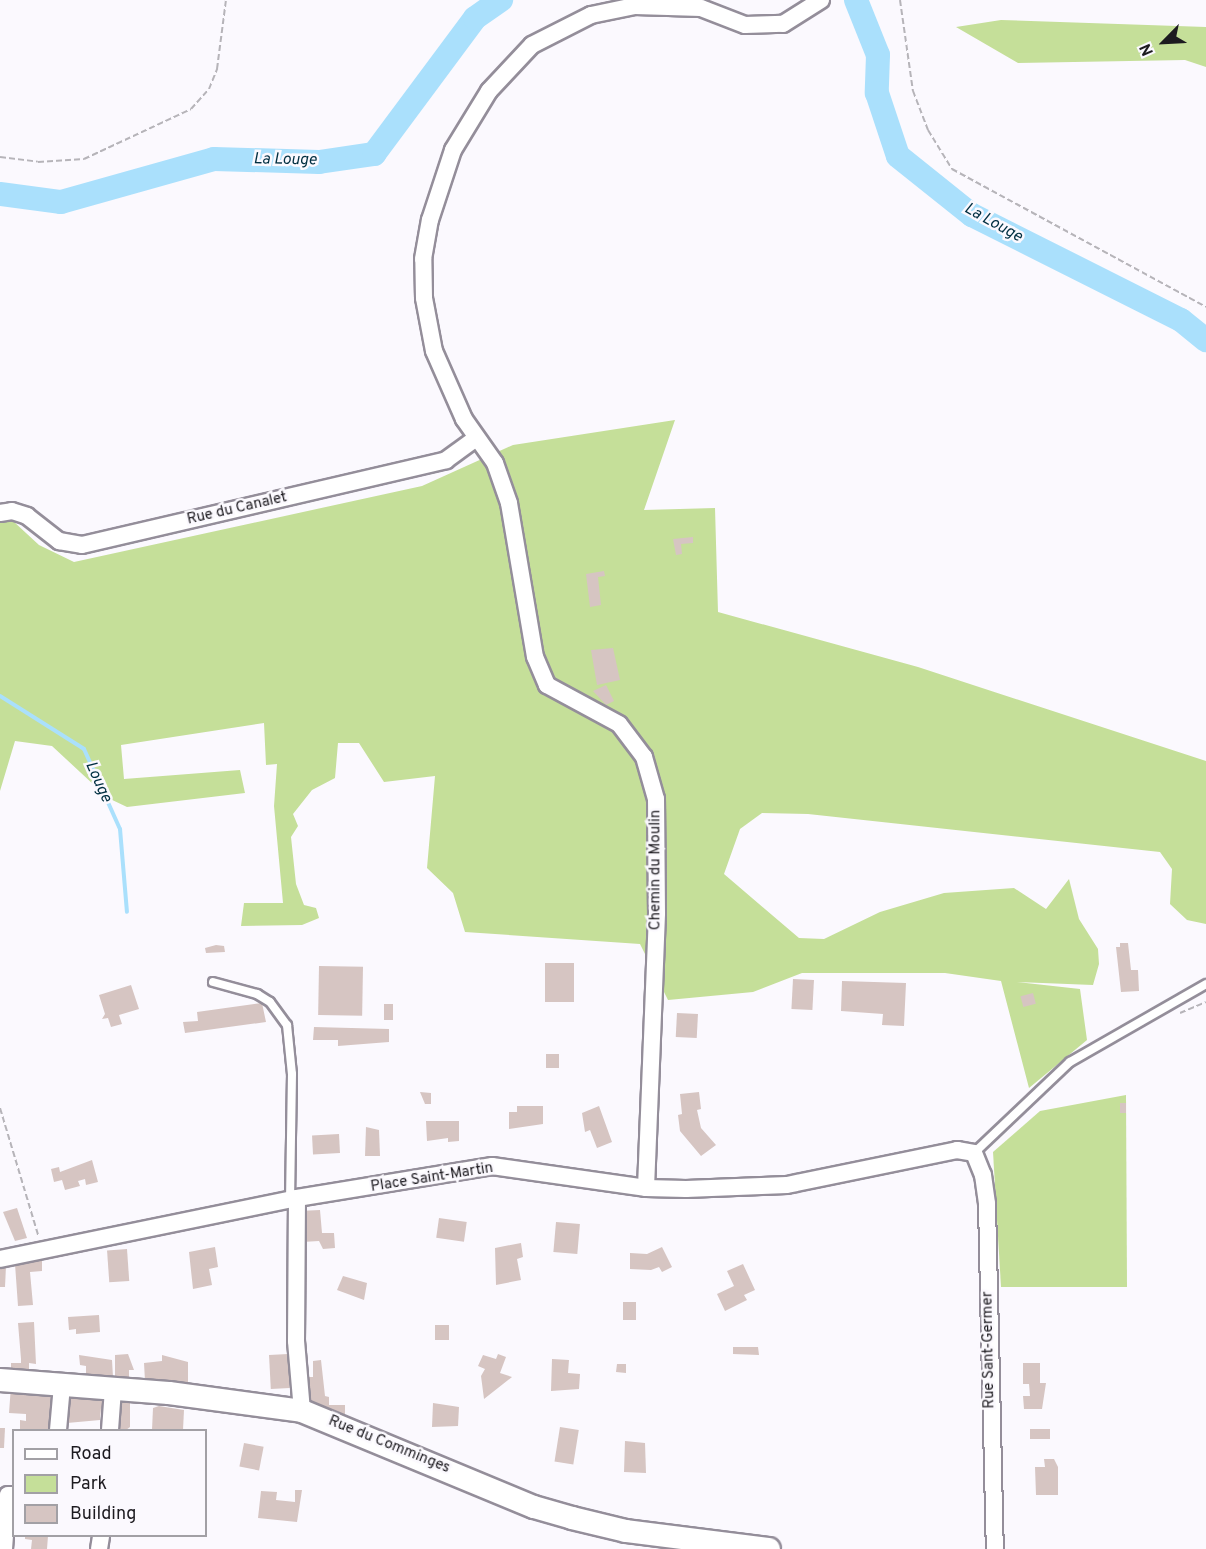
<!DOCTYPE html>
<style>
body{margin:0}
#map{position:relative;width:1206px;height:1549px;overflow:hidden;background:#fbf9fe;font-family:Overpass,sans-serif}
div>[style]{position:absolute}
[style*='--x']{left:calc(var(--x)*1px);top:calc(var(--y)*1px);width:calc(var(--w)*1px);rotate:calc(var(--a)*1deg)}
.green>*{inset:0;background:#c5df99}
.stream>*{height:4px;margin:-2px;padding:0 2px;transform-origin:2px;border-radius:2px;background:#aae0fc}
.river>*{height:24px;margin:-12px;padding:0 12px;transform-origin:12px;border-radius:12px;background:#aae0fc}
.building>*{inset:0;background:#d6c5c2;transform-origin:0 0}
.path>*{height:2px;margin-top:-1px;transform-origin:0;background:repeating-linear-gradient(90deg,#b6b4b9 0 6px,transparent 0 9px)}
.roads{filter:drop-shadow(2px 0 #948e9a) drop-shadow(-2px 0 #948e9a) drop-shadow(0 2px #948e9a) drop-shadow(0 -2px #948e9a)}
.lane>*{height:8px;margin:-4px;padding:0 4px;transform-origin:4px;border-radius:4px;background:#fff}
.street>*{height:16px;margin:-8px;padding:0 8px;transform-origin:8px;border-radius:8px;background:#fff}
.secondary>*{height:22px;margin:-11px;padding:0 11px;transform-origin:11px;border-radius:11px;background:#fff}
span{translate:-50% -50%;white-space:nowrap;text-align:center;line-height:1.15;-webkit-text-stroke:5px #fbf9fe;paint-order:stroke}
.street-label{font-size:15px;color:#1d1b20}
.water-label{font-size:16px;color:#002f41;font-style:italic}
.legend{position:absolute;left:12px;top:1429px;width:195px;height:108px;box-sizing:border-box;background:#fbf9fe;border:2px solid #a2a0a5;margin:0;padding:8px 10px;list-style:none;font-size:18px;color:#1d1b20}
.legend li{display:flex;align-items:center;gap:12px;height:30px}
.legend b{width:30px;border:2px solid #a2a0a5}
.north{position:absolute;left:1134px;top:12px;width:60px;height:60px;-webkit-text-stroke:4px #fbf9fe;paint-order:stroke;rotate:246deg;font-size:16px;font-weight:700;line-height:24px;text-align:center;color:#1d1b20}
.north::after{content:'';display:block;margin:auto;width:21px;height:27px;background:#1d1b20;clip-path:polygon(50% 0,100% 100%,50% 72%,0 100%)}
</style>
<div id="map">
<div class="green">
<i style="clip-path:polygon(1001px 20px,1206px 27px,1206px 67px,1185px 60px,1018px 63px,956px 27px)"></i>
<i style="clip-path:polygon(675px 420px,644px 510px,715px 508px,718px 612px,918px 667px,1206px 761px,1206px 924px,1187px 920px,1170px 904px,1172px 869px,1160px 852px,808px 814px,762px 813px,740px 829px,724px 874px,799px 938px,824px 939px,880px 912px,944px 893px,1014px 888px,1046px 909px,1069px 879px,1079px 919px,1098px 949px,1099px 964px,1093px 985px,1017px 982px,1080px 989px,1087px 1040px,1029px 1088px,1001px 981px,945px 973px,802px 973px,753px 992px,668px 1000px,640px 944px,465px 932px,453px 893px,427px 868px,435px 776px,384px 782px,359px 743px,338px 743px,335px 778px,312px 790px,293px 814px,298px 826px,291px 837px,296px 884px,304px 905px,316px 908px,319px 918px,302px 925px,241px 926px,244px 903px,283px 903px,274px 806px,277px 764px,266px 765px,264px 723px,121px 745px,124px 779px,240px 770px,245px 793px,127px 807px,108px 798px,52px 746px,15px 741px,0 791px,0 523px,13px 521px,39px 545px,74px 562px,422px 486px,513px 445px)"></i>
<i style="clip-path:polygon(1126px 1095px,1127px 1287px,1001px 1287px,993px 1152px,1040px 1111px)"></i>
</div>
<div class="stream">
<i style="--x:0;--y:696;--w:99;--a:32.2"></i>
<i style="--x:84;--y:749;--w:88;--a:65.8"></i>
<i style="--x:120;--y:829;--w:83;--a:85.2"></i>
</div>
<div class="river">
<i style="--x:856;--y:0;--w:59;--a:68.2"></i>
<i style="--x:878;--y:55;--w:38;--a:92"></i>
<i style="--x:877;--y:93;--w:66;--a:71.6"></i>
<i style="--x:898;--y:156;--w:95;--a:38.6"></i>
<i style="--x:972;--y:215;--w:234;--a:26.7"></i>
<i style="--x:1181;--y:320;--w:32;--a:39"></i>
<i style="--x:0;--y:194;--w:62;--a:7.5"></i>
<i style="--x:61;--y:202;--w:159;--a:-15.7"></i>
<i style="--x:214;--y:159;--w:105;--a:1.6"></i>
<i style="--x:319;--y:162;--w:56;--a:-8.3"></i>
<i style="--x:374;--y:154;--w:169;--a:-53.4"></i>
<i style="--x:475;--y:18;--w:32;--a:-35"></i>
</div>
<div class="building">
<i style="clip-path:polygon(693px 537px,693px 543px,681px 544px,682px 554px,676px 555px,673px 539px)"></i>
<i style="clip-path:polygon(604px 571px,605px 576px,598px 577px,601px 605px,590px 607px,586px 574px)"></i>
<i style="clip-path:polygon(613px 648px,620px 680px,597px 685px,591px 650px)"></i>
<i style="clip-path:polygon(606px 685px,614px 701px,606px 705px,593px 691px)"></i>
<i style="clip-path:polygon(1120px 943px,1128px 943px,1131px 970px,1138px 970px,1139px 991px,1121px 992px,1116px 947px,1120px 947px)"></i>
<i style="clip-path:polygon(216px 945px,224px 946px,225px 952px,206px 953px,205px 948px)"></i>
<i style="left:545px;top:963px;width:29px;height:39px"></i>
<i style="left:319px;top:966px;width:44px;height:49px;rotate:1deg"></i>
<i style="left:793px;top:979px;width:21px;height:30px;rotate:3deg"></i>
<i style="clip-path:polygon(842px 981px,906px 983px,904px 1026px,882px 1025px,883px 1014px,841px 1011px)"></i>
<i style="clip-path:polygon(131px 985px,139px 1009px,119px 1015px,122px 1024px,111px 1027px,108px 1018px,102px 1019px,105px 1014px,99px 995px)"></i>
<i style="left:1033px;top:993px;width:11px;height:13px;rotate:75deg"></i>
<i style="clip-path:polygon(262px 1003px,266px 1022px,185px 1033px,183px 1022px,198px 1021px,197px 1012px)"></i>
<i style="left:384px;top:1004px;width:9px;height:16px"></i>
<i style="left:677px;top:1013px;width:21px;height:24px;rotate:3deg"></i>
<i style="clip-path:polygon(314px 1027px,389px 1029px,389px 1042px,338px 1046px,338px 1040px,313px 1040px)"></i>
<i style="left:546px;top:1054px;width:13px;height:14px"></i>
<i style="clip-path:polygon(420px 1092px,431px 1093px,431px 1104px,425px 1104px)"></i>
<i style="clip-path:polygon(699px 1092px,701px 1109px,697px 1110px,701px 1128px,716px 1145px,701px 1156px,680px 1131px,678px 1115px,682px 1114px,680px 1094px)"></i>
<i style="left:1126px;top:1103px;width:10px;height:6px;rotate:90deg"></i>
<i style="clip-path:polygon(517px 1106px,543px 1106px,543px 1124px,509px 1129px,509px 1112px,517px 1112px)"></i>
<i style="clip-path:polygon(599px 1106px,612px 1142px,597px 1148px,590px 1130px,585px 1132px,582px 1113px)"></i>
<i style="clip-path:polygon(426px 1121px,459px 1121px,459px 1141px,448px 1142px,448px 1138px,427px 1141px)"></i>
<i style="clip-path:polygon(366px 1127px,379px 1130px,380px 1156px,365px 1156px)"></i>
<i style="left:339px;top:1134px;width:19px;height:27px;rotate:87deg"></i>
<i style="clip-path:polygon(92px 1160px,98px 1182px,86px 1185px,85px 1179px,78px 1181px,80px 1186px,65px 1190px,62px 1180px,54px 1182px,51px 1169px,59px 1167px,60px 1172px)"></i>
<i style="clip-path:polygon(17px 1208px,27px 1238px,15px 1241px,3px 1212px)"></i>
<i style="clip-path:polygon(320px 1210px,322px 1233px,334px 1233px,335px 1248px,323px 1249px,319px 1241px,302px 1242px,299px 1211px)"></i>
<i style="left:439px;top:1218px;width:28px;height:20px;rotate:8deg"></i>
<i style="left:556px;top:1222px;width:24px;height:30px;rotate:5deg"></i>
<i style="clip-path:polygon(521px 1243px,523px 1257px,517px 1259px,521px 1280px,496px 1285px,495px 1248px)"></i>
<i style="clip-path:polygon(215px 1247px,218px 1267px,209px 1269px,212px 1285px,193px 1289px,189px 1252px)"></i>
<i style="clip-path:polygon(662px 1247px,672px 1267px,662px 1272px,659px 1267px,651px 1270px,630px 1269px,630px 1253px,647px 1254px)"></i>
<i style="left:127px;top:1249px;width:32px;height:20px;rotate:86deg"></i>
<i style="clip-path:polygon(42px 1259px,42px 1271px,30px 1272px,33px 1305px,18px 1306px,15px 1264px)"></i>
<i style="clip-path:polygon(743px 1264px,755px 1290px,744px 1295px,747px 1300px,725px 1311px,717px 1294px,734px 1286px,727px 1271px)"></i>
<i style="clip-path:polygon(6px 1266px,5px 1287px,0 1287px,0 1267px)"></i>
<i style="clip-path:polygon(343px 1276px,367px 1283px,364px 1300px,337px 1290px)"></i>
<i style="left:623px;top:1302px;width:13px;height:18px"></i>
<i style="clip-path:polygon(99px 1315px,100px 1332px,76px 1334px,76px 1329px,69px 1330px,68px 1317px)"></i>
<i style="clip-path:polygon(34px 1322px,36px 1364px,29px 1363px,29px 1371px,11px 1370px,11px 1363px,21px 1363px,21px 1359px,18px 1323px)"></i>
<i style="left:435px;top:1325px;width:14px;height:15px"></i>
<i style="clip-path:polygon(733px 1347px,758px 1347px,759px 1355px,733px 1354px)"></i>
<i style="clip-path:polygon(128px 1354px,134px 1370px,129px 1370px,129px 1378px,115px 1377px,115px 1355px)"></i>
<i style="left:288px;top:1354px;width:34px;height:19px;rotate:87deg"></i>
<i style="clip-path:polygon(498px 1354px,506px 1357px,500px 1373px,512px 1377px,484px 1399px,481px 1376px,485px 1369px,478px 1366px,483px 1355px,496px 1359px)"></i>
<i style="clip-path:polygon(79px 1355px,112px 1360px,113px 1377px,86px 1375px,86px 1366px,80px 1365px)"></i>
<i style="clip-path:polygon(162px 1355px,188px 1362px,188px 1386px,145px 1381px,144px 1363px,162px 1361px)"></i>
<i style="clip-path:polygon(552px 1359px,569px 1360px,568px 1373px,580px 1374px,579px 1389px,551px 1391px)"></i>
<i style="clip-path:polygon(321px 1360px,325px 1396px,329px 1397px,329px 1405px,345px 1405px,345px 1418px,308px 1400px,306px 1377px,313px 1377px,313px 1361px)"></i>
<i style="clip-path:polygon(1023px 1363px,1040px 1363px,1040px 1383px,1046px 1383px,1042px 1409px,1024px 1409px,1023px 1396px,1030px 1396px,1029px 1384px,1023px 1384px)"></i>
<i style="clip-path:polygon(617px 1364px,626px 1364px,626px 1373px,616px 1372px)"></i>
<i style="clip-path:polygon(11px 1386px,53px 1395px,50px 1430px,20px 1430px,20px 1420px,26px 1421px,26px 1414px,9px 1413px)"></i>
<i style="clip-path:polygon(69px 1392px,108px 1395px,107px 1409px,101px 1408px,100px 1420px,67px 1423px)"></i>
<i style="clip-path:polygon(117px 1395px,130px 1395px,130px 1427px,126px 1430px,115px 1430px)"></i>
<i style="clip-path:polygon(433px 1403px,459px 1407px,458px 1426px,432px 1427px)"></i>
<i style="clip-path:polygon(159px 1406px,184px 1410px,183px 1430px,152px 1430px,153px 1408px)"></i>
<i style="left:560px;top:1427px;width:19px;height:35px;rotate:9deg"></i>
<i style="clip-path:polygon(0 1428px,5px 1428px,4px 1448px,0 1448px)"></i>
<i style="left:1050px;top:1429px;width:10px;height:20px;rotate:90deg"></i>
<i style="clip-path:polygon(625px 1441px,645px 1443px,646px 1473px,624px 1472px)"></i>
<i style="left:244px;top:1443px;width:20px;height:24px;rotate:11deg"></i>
<i style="clip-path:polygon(1044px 1459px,1054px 1459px,1058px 1467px,1058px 1495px,1036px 1495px,1035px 1467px,1045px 1467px)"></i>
<i style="clip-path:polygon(295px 1490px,302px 1490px,297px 1522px,258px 1518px,261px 1491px,277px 1492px,276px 1500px,295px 1502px)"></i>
<i style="clip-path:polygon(25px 1536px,48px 1536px,47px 1549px,31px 1549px,32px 1540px,25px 1539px)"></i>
</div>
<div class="path">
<i style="--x:900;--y:0;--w:92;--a:81.9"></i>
<i style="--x:913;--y:91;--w:42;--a:69"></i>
<i style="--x:928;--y:130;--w:46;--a:58.4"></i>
<i style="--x:952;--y:169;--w:289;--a:28.5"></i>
<i style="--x:0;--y:157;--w:38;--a:7"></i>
<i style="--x:38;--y:162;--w:46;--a:-3.7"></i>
<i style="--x:84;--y:159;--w:118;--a:-25"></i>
<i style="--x:191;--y:109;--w:27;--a:-48"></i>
<i style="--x:209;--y:89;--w:22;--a:-68"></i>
<i style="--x:217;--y:69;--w:70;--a:-82.6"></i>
<i style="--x:1180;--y:1013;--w:28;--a:-23"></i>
<i style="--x:0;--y:1108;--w:133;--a:73.3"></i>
</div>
<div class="roads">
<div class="lane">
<i style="--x:213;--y:982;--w:46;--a:15.3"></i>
<i style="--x:257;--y:994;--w:15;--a:32"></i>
<i style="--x:270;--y:1002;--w:29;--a:54"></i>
<i style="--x:287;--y:1025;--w:49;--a:84.2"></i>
<i style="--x:292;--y:1074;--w:126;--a:90.9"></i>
<i style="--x:974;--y:1153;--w:132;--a:-43.5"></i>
<i style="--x:1070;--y:1062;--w:157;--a:-29.8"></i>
</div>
<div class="street">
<i style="--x:0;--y:513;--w:12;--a:-9"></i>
<i style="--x:12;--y:511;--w:16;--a:18"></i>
<i style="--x:27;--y:516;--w:41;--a:38"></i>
<i style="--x:59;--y:541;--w:23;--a:10"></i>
<i style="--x:82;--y:545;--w:374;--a:-13.1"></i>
<i style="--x:446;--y:460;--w:36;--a:-36"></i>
<i style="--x:646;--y:1188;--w:275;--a:-87.7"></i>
<i style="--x:657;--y:913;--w:114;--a:-90.5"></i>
<i style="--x:656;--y:799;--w:44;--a:-105.9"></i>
<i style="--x:644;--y:757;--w:41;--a:-127.1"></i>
<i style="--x:619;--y:724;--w:82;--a:-151.6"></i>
<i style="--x:547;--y:685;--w:30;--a:-113"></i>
<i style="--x:535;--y:657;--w:156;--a:-99.6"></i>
<i style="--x:509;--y:503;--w:42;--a:-109.3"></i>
<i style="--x:495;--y:463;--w:54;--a:-125.2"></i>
<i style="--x:464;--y:419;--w:74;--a:-113.8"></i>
<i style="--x:434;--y:351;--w:54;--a:-100.7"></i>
<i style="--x:424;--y:298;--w:39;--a:-91"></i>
<i style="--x:423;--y:259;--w:40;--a:-80"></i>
<i style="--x:430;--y:220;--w:74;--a:-71.8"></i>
<i style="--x:453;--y:150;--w:69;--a:-58.6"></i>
<i style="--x:489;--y:91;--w:63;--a:-46.9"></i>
<i style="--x:532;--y:45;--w:66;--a:-27"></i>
<i style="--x:591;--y:15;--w:45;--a:-11.6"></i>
<i style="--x:635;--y:6;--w:66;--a:1.7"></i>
<i style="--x:701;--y:8;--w:47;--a:21.1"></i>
<i style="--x:745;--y:25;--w:38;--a:-2"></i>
<i style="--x:783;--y:24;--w:45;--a:-32.3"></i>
<i style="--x:297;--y:1198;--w:143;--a:90.4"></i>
<i style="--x:296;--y:1341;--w:70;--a:85.1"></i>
<i style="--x:0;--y:1259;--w:303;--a:-11.6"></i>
<i style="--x:297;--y:1198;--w:198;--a:-9.3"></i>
<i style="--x:492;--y:1166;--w:156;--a:8.1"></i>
<i style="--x:646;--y:1188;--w:40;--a:1.4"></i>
<i style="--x:686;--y:1189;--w:101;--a:-2.3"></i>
<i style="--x:787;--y:1185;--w:174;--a:-11.6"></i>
<i style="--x:957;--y:1150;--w:17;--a:10"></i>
<i style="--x:974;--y:1153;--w:24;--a:68"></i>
<i style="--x:983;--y:1175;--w:29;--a:82"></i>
<i style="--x:987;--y:1204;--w:345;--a:88.7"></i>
<i style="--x:58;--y:1430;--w:45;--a:-84.9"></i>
<i style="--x:110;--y:1430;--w:41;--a:-85.8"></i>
<i style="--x:4;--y:1549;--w:54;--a:-85.8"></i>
<i style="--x:8;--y:1495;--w:6;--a:0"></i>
<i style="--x:99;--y:1549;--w:13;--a:-81"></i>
</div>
<div class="secondary">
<i style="--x:0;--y:1380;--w:169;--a:4.4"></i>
<i style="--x:169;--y:1393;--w:134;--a:7.7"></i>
<i style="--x:302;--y:1411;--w:251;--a:22.5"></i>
<i style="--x:534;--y:1507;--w:40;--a:16"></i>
<i style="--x:572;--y:1518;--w:56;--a:13.5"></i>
<i style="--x:626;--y:1531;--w:144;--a:7.2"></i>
</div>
</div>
<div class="street-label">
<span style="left:237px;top:509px;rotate:-13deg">Rue du Canalet</span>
<span style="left:656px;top:870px;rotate:-90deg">Chemin du Moulin</span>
<span style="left:432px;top:1178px;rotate:-9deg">Place Saint-Martin</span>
<span style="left:989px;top:1350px;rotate:-91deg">Rue Sant-Germer</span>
<span style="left:389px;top:1445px;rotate:22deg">Rue du Comminges</span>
</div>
<div class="water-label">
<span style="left:285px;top:160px;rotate:1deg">La Louge</span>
<span style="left:993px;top:223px;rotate:29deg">La Louge</span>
<span style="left:98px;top:782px;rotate:66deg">Louge</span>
</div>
<ul class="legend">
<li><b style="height:8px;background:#fff"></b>Road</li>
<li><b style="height:16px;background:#c5df99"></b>Park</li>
<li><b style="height:16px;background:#d6c5c2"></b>Building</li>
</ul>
<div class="north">N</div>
</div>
